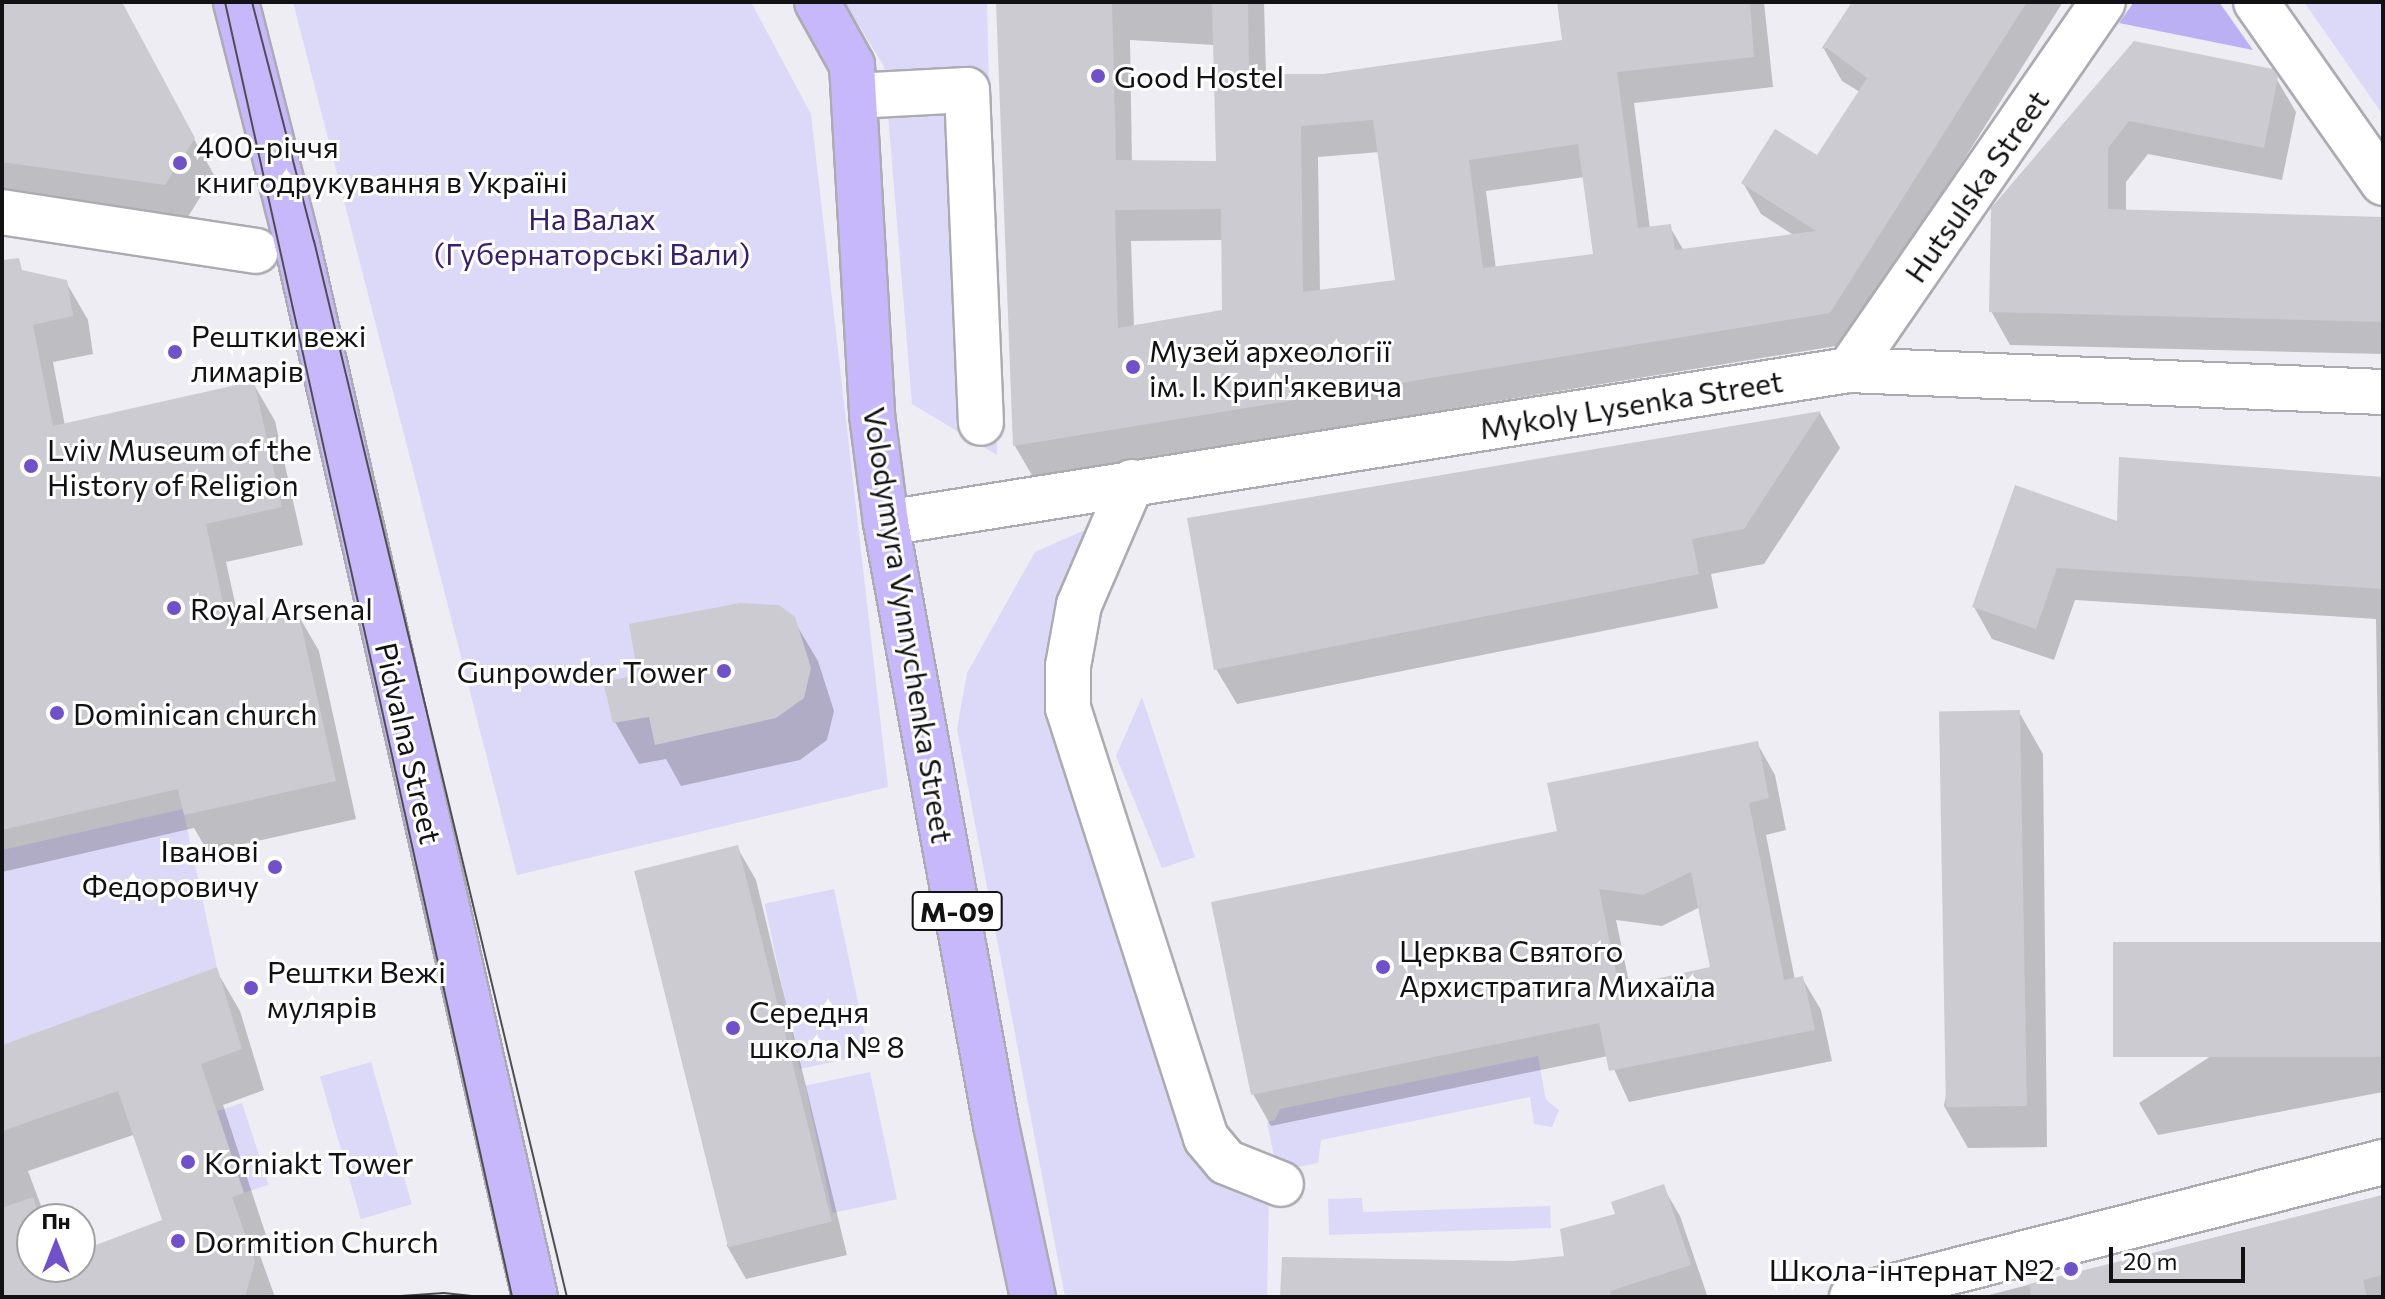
<!DOCTYPE html>
<meta charset="utf-8">
<style>
body{margin:0}
#map{position:relative;width:2385px;height:1299px;overflow:hidden;background:#ededf3;font-family:Commissioner,sans-serif}
div>[style]{position:absolute}
[style*='--x']{left:calc(var(--x)*1px);top:calc(var(--y)*1px);width:calc(var(--w)*1px);rotate:calc(var(--a)*1deg)}
.green>*{inset:0;background:#dcd8f7;transform-origin:0 0}
.forest>*{inset:0;background:#bcb0f5}
.shadow>*{inset:0;background:#0003}
.building>*{inset:0;background:#cccbd1;transform-origin:0 0}
.roads{filter:drop-shadow(2px 0 #ababb1) drop-shadow(-2px 0 #ababb1) drop-shadow(0 2px #ababb1) drop-shadow(0 -2px #ababb1)}
.minor>*{height:44px;margin:-22px;padding:0 22px;transform-origin:22px;border-radius:22px;background:#fff}
.major>*{height:44px;margin:-22px;padding:0 22px;transform-origin:22px;border-radius:22px;background:#c7b8fc}
.tram>*{height:2px;margin:-1px;padding:0 1px;transform-origin:1px;border-radius:1px;background:#4f4f52}
.dots>*{width:22px;height:22px;translate:-50% -50%;box-sizing:border-box;border:4px solid #fff;border-radius:50%}
span{translate:-50% -50%;white-space:nowrap;text-align:center;line-height:1.15;-webkit-text-stroke:6px #fff;paint-order:stroke}
.shield-label span{padding:2px 6px;background:#fff;border:2px solid;border-radius:6px;-webkit-text-stroke-width:0}
.shield-label{font-size:28px;color:#121214;font-weight:700}
.poi-label{font-size:30px;color:#121214}
.left{translate:0 -50%;text-align:left}
.right{translate:-100% -50%;text-align:right}
.street-label{font-size:30px;color:#121214}
.park-label{font-size:30px;color:#371f6d}
.frame{position:absolute;inset:0;border:4px solid #121214;pointer-events:none}
.north{position:absolute;left:16px;top:1203px;width:80px;height:80px;box-sizing:border-box;background:#fff;border:2px solid #a0a0a1;border-radius:50%;rotate:0deg;font-size:22px;font-weight:700;line-height:32px;text-align:center;color:#121214}
.north::after{content:'';display:block;margin:auto;width:28px;height:36px;background:#7151ca;clip-path:polygon(50% 0,100% 100%,50% 72%,0 100%)}
.scale{position:absolute;left:2109px;top:1247px;width:136px;height:36px;box-sizing:border-box;border:4px solid #121214;border-top:0;padding-left:10px;font-size:24px;line-height:28px;white-space:nowrap;color:#121214;-webkit-text-stroke:6px #fff;paint-order:stroke}
</style>
<div id="map">
<div class="green">
<i style="clip-path:polygon(293px 2px,751px 2px,811px 114px,888px 787px,517px 875px)"></i>
<i style="clip-path:polygon(844px 2px,987px 2px,997px 455px,912px 404px,884px 66px)"></i>
<i style="clip-path:polygon(2304px 2px,2383px 2px,2383px 115px)"></i>
<i style="clip-path:polygon(1092px 527px,1051px 682px,1193px 1145px,1269px 1196px,1267px 1297px,1065px 1297px,957px 729px,967px 673px,1035px 552px)"></i>
<i style="clip-path:polygon(1142px 697px,1195px 857px,1162px 868px,1116px 756px)"></i>
<i style="clip-path:polygon(183px 809px,217px 967px,2px 1045px,2px 850px)"></i>
<i style="left:834px;top:889px;width:169px;height:71px;rotate:78deg"></i>
<i style="clip-path:polygon(1538px 1056px,1546px 1100px,1559px 1110px,1552px 1127px,1534px 1124px,1530px 1097px,1321px 1140px,1318px 1163px,1277px 1171px,1267px 1122px,1275px 1120px,1280px 1109px)"></i>
<i style="left:371px;top:1062px;width:148px;height:53px;rotate:74deg"></i>
<i style="left:870px;top:1072px;width:130px;height:66px;rotate:78deg"></i>
<i style="left:242px;top:1103px;width:86px;height:26px;rotate:72deg"></i>
<i style="clip-path:polygon(1362px 1198px,1363px 1212px,1550px 1206px,1551px 1228px,1329px 1235px,1328px 1199px)"></i>
</div>
<div class="forest">
<i style="clip-path:polygon(2134px 2px,2219px 2px,2253px 50px,2119px 23px)"></i>
</div>
<div class="shadow">
<i style="clip-path:polygon(2px 2px,118px 2px,214px 175px,186px 220px,2px 194px)"></i>
<i style="clip-path:polygon(evenodd,999px 2px,1264px 2px,1266px 76px,1323px 76px,1564px 41px,1559px 2px,1764px 2px,1773px 87px,1634px 103px,1650px 229px,1670px 227px,1684px 251px,1795px 236px,1761px 214px,1743px 183px,1818px 158px,1860px 92px,1842px 81px,1824px 49px,1854px 2px,2063px 2px,1848px 344px,1033px 477px,1015px 446px,999px 2px,1130px 40px,1215px 45px,1218px 163px,1132px 162px,1130px 40px,999px 2px,1380px 152px,1397px 282px,1320px 292px,1318px 157px,1380px 152px,999px 2px,1585px 177px,1595px 256px,1496px 269px,1486px 191px,1585px 177px,999px 2px,1223px 240px,1224px 311px,1134px 327px,1131px 241px,1223px 240px)"></i>
<i style="clip-path:polygon(2134px 43px,2276px 78px,2296px 112px,2282px 180px,2148px 154px,2126px 182px,2126px 212px,2383px 219px,2383px 354px,2010px 345px,1991px 311px)"></i>
<i style="clip-path:polygon(2px 267px,66px 282px,88px 320px,93px 354px,53px 362px,65px 426px,253px 383px,275px 421px,303px 545px,226px 562px,240px 625px,297px 613px,319px 651px,356px 819px,208px 852px,194px 828px,2px 872px)"></i>
<i style="clip-path:polygon(1820px 413px,1840px 448px,1764px 564px,1711px 574px,1718px 608px,1237px 704px,1216px 669px,1190px 519px)"></i>
<i style="clip-path:polygon(2383px 479px,2383px 1092px,2158px 1135px,2139px 1103px,2381px 945px,2376px 619px,2075px 600px,2054px 660px,1992px 639px,1974px 607px,2119px 524px)"></i>
<i style="clip-path:polygon(793px 619px,818px 661px,834px 711px,827px 740px,800px 760px,681px 786px,666px 759px,639px 764px,615px 722px,640px 676px)"></i>
<i style="clip-path:polygon(2019px 712px,2043px 754px,2047px 1147px,1968px 1148px,1944px 1106px)"></i>
<i style="clip-path:polygon(evenodd,1757px 743px,1775px 775px,1786px 830px,1766px 835px,1795px 980px,1802px 978px,1821px 1010px,1832px 1061px,1629px 1102px,1608px 1056px,1271px 1126px,1253px 1094px,1559px 833px,1757px 743px,1700px 907px,1712px 969px,1630px 987px,1616px 920px,1662px 926px,1700px 907px)"></i>
<i style="clip-path:polygon(737px 847px,756px 880px,847px 1255px,746px 1279px,727px 1246px)"></i>
<i style="clip-path:polygon(evenodd,216px 970px,240px 1011px,264px 1090px,223px 1105px,266px 1235px,254px 1239px,275px 1297px,2px 1297px,2px 1049px,216px 970px,133px 1135px,165px 1222px,80px 1253px,80px 1267px,32px 1267px,32px 1219px,46px 1219px,28px 1171px,133px 1135px)"></i>
<i style="clip-path:polygon(1663px 1187px,1680px 1216px,1707px 1295px,1282px 1297px,1566px 1258px)"></i>
<i style="clip-path:polygon(2383px 1195px,2383px 1297px,1981px 1297px)"></i>
</div>
<div class="building">
<i style="clip-path:polygon(2px 2px,122px 2px,195px 138px,165px 185px,2px 162px)"></i>
<i style="clip-path:polygon(evenodd,996px 2px,1112px 2px,1116px 160px,1216px 161px,1212px 2px,1248px 2px,1249px 74px,1323px 74px,1562px 40px,1557px 2px,1750px 2px,1754px 57px,1617px 72px,1638px 228px,1671px 224px,1675px 250px,1816px 231px,1741px 183px,1775px 129px,1817px 155px,1867px 78px,1827px 48px,1821px 49px,1852px 2px,2027px 2px,1830px 313px,1013px 446px,996px 2px,1373px 120px,1395px 280px,1303px 292px,1301px 126px,1373px 120px,996px 2px,1578px 144px,1593px 254px,1483px 268px,1469px 160px,1578px 144px,996px 2px,1221px 209px,1222px 310px,1118px 328px,1115px 210px,1221px 209px)"></i>
<i style="clip-path:polygon(2134px 41px,2273px 69px,2278px 77px,2264px 148px,2129px 121px,2108px 148px,2108px 209px,2383px 217px,2383px 322px,1989px 312px,1991px 208px)"></i>
<i style="clip-path:polygon(19px 258px,22px 270px,67px 280px,73px 316px,33px 325px,53px 426px,254px 381px,282px 507px,206px 524px,228px 626px,298px 611px,336px 781px,184px 815px,178px 789px,2px 830px,2px 260px)"></i>
<i style="clip-path:polygon(1821px 411px,1744px 529px,1692px 539px,1699px 574px,1214px 670px,1187px 518px)"></i>
<i style="clip-path:polygon(2119px 457px,2383px 477px,2383px 589px,2057px 568px,2036px 629px,1972px 607px,2015px 485px,2117px 521px)"></i>
<i style="clip-path:polygon(740px 603px,779px 605px,795px 617px,811px 668px,804px 698px,776px 718px,655px 745px,649px 717px,613px 723px,603px 682px,638px 675px,629px 624px)"></i>
<i style="left:2020px;top:710px;width:396px;height:81px;rotate:89deg"></i>
<i style="clip-path:polygon(evenodd,1758px 741px,1769px 798px,1749px 803px,1784px 980px,1803px 976px,1815px 1030px,1609px 1071px,1599px 1023px,1251px 1095px,1211px 902px,1557px 831px,1547px 783px,1758px 741px,1691px 872px,1710px 967px,1619px 987px,1599px 889px,1643px 895px,1691px 872px)"></i>
<i style="left:738px;top:845px;width:388px;height:107px;rotate:76deg"></i>
<i style="left:2383px;top:942px;width:115px;height:270px;rotate:90deg"></i>
<i style="clip-path:polygon(217px 967px,242px 1049px,201px 1064px,244px 1193px,232px 1197px,255px 1262px,245px 1297px,2px 1297px,2px 1208px,33px 1197px,40px 1219px,32px 1219px,32px 1267px,80px 1267px,80px 1251px,162px 1220px,118px 1091px,2px 1131px,2px 1045px)"></i>
<i style="clip-path:polygon(1664px 1184px,1691px 1265px,1610px 1291px,1611px 1297px,1280px 1297px,1282px 1257px,1513px 1261px,1564px 1256px,1560px 1229px,1615px 1214px,1611px 1202px)"></i>
<i style="clip-path:polygon(2383px 1195px,2383px 1275px,2363px 1280px,2367px 1297px,2031px 1297px,2029px 1284px)"></i>
</div>
<div class="roads">
<div class="minor">
<i style="--x:2256;--y:2;--w:221;--a:54.9"></i>
<i style="--x:854;--y:96;--w:113;--a:-3"></i>
<i style="--x:967;--y:90;--w:333;--a:87.6"></i>
<i style="--x:2;--y:212;--w:257;--a:8.7"></i>
<i style="--x:1849;--y:370;--w:447;--a:-55.4"></i>
<i style="--x:1132;--y:482;--w:134;--a:113.3"></i>
<i style="--x:1079;--y:605;--w:62;--a:100.2"></i>
<i style="--x:1068;--y:666;--w:42;--a:90"></i>
<i style="--x:1068;--y:708;--w:452;--a:72.2"></i>
<i style="--x:1206;--y:1138;--w:31;--a:50"></i>
<i style="--x:1226;--y:1162;--w:59;--a:21.8"></i>
<i style="--x:886;--y:523;--w:975;--a:-9.03"></i>
<i style="--x:1849;--y:370;--w:534;--a:2.36"></i>
<i style="--x:1852;--y:1297;--w:548;--a:-14.26"></i>
</div>
<div class="major">
<i style="--x:236;--y:2;--w:249;--a:75.8"></i>
<i style="--x:297;--y:243;--w:1081;--a:77.28"></i>
<i style="--x:817;--y:2;--w:72;--a:60.9"></i>
<i style="--x:852;--y:65;--w:351;--a:86.7"></i>
<i style="--x:872;--y:415;--w:109;--a:82.6"></i>
<i style="--x:886;--y:523;--w:612;--a:79.64"></i>
<i style="--x:996;--y:1125;--w:176;--a:77.9"></i>
</div>
</div>
<div class="tram">
<i style="--x:225;--y:2;--w:1326;--a:77.5"></i>
<i style="--x:252;--y:2;--w:247;--a:75.5"></i>
<i style="--x:314;--y:241;--w:1086;--a:76.53"></i>
<i style="--x:386;--y:1297;--w:58;--a:-3.9"></i>
<i style="--x:444;--y:1293;--w:37;--a:6"></i>
</div>
<div class="dots">
<i style="left:1098px;top:76px;background:#7151ca"></i>
<i style="left:180px;top:163px;background:#7151ca"></i>
<i style="left:175px;top:352px;background:#7151ca"></i>
<i style="left:1133px;top:367px;background:#7151ca"></i>
<i style="left:31px;top:466px;background:#7151ca"></i>
<i style="left:174px;top:608px;background:#7151ca"></i>
<i style="left:724px;top:671px;background:#7151ca"></i>
<i style="left:57px;top:713px;background:#7151ca"></i>
<i style="left:275px;top:867px;background:#7151ca"></i>
<i style="left:1383px;top:967px;background:#7151ca"></i>
<i style="left:251px;top:988px;background:#7151ca"></i>
<i style="left:733px;top:1028px;background:#7151ca"></i>
<i style="left:188px;top:1162px;background:#7151ca"></i>
<i style="left:178px;top:1241px;background:#7151ca"></i>
<i style="left:2071px;top:1269px;background:#7151ca"></i>
</div>
<div class="shield-label">
<span style="left:957px;top:911px">М-09</span>
</div>
<div class="poi-label">
<span class="left" style="left:1114px;top:76px">Good Hostel</span>
<span class="left" style="left:196px;top:163px">400-річчя<br>книгодрукування в Україні</span>
<span class="left" style="left:191px;top:352px">Рештки вежі<br>лимарів</span>
<span class="left" style="left:1149px;top:367px">Музей археології<br>ім. І. Крип'якевича</span>
<span class="left" style="left:47px;top:466px">Lviv Museum of the<br>History of Religion</span>
<span class="left" style="left:190px;top:608px">Royal Arsenal</span>
<span class="right" style="left:708px;top:671px">Gunpowder Tower</span>
<span class="left" style="left:73px;top:713px">Dominican church</span>
<span class="right" style="left:259px;top:867px">Іванові<br>Федоровичу</span>
<span class="left" style="left:1399px;top:967px">Церква Святого<br>Архистратига Михаїла</span>
<span class="left" style="left:267px;top:988px">Рештки Вежі<br>мулярів</span>
<span class="left" style="left:749px;top:1028px">Середня<br>школа № 8</span>
<span class="left" style="left:204px;top:1162px">Korniakt Tower</span>
<span class="left" style="left:194px;top:1241px">Dormition Church</span>
<span class="right" style="left:2055px;top:1269px">Школа-інтернат №2</span>
</div>
<div class="street-label">
<span style="left:1976px;top:186px;rotate:-55deg">Hutsulska Street</span>
<span style="left:1631px;top:404px;rotate:-9deg">Mykoly Lysenka Street</span>
<span style="left:909px;top:625px;rotate:81deg">Volodymyra Vynnychenka Street</span>
<span style="left:409px;top:743px;rotate:77deg">Pidvalna Street</span>
</div>
<div class="park-label">
<span style="left:592px;top:235px">На Валах<br>(Губернаторські Вали)</span>
</div>
<div class="frame"></div>
<div class="north">Пн</div>
<div class="scale">20 m</div>
</div>
